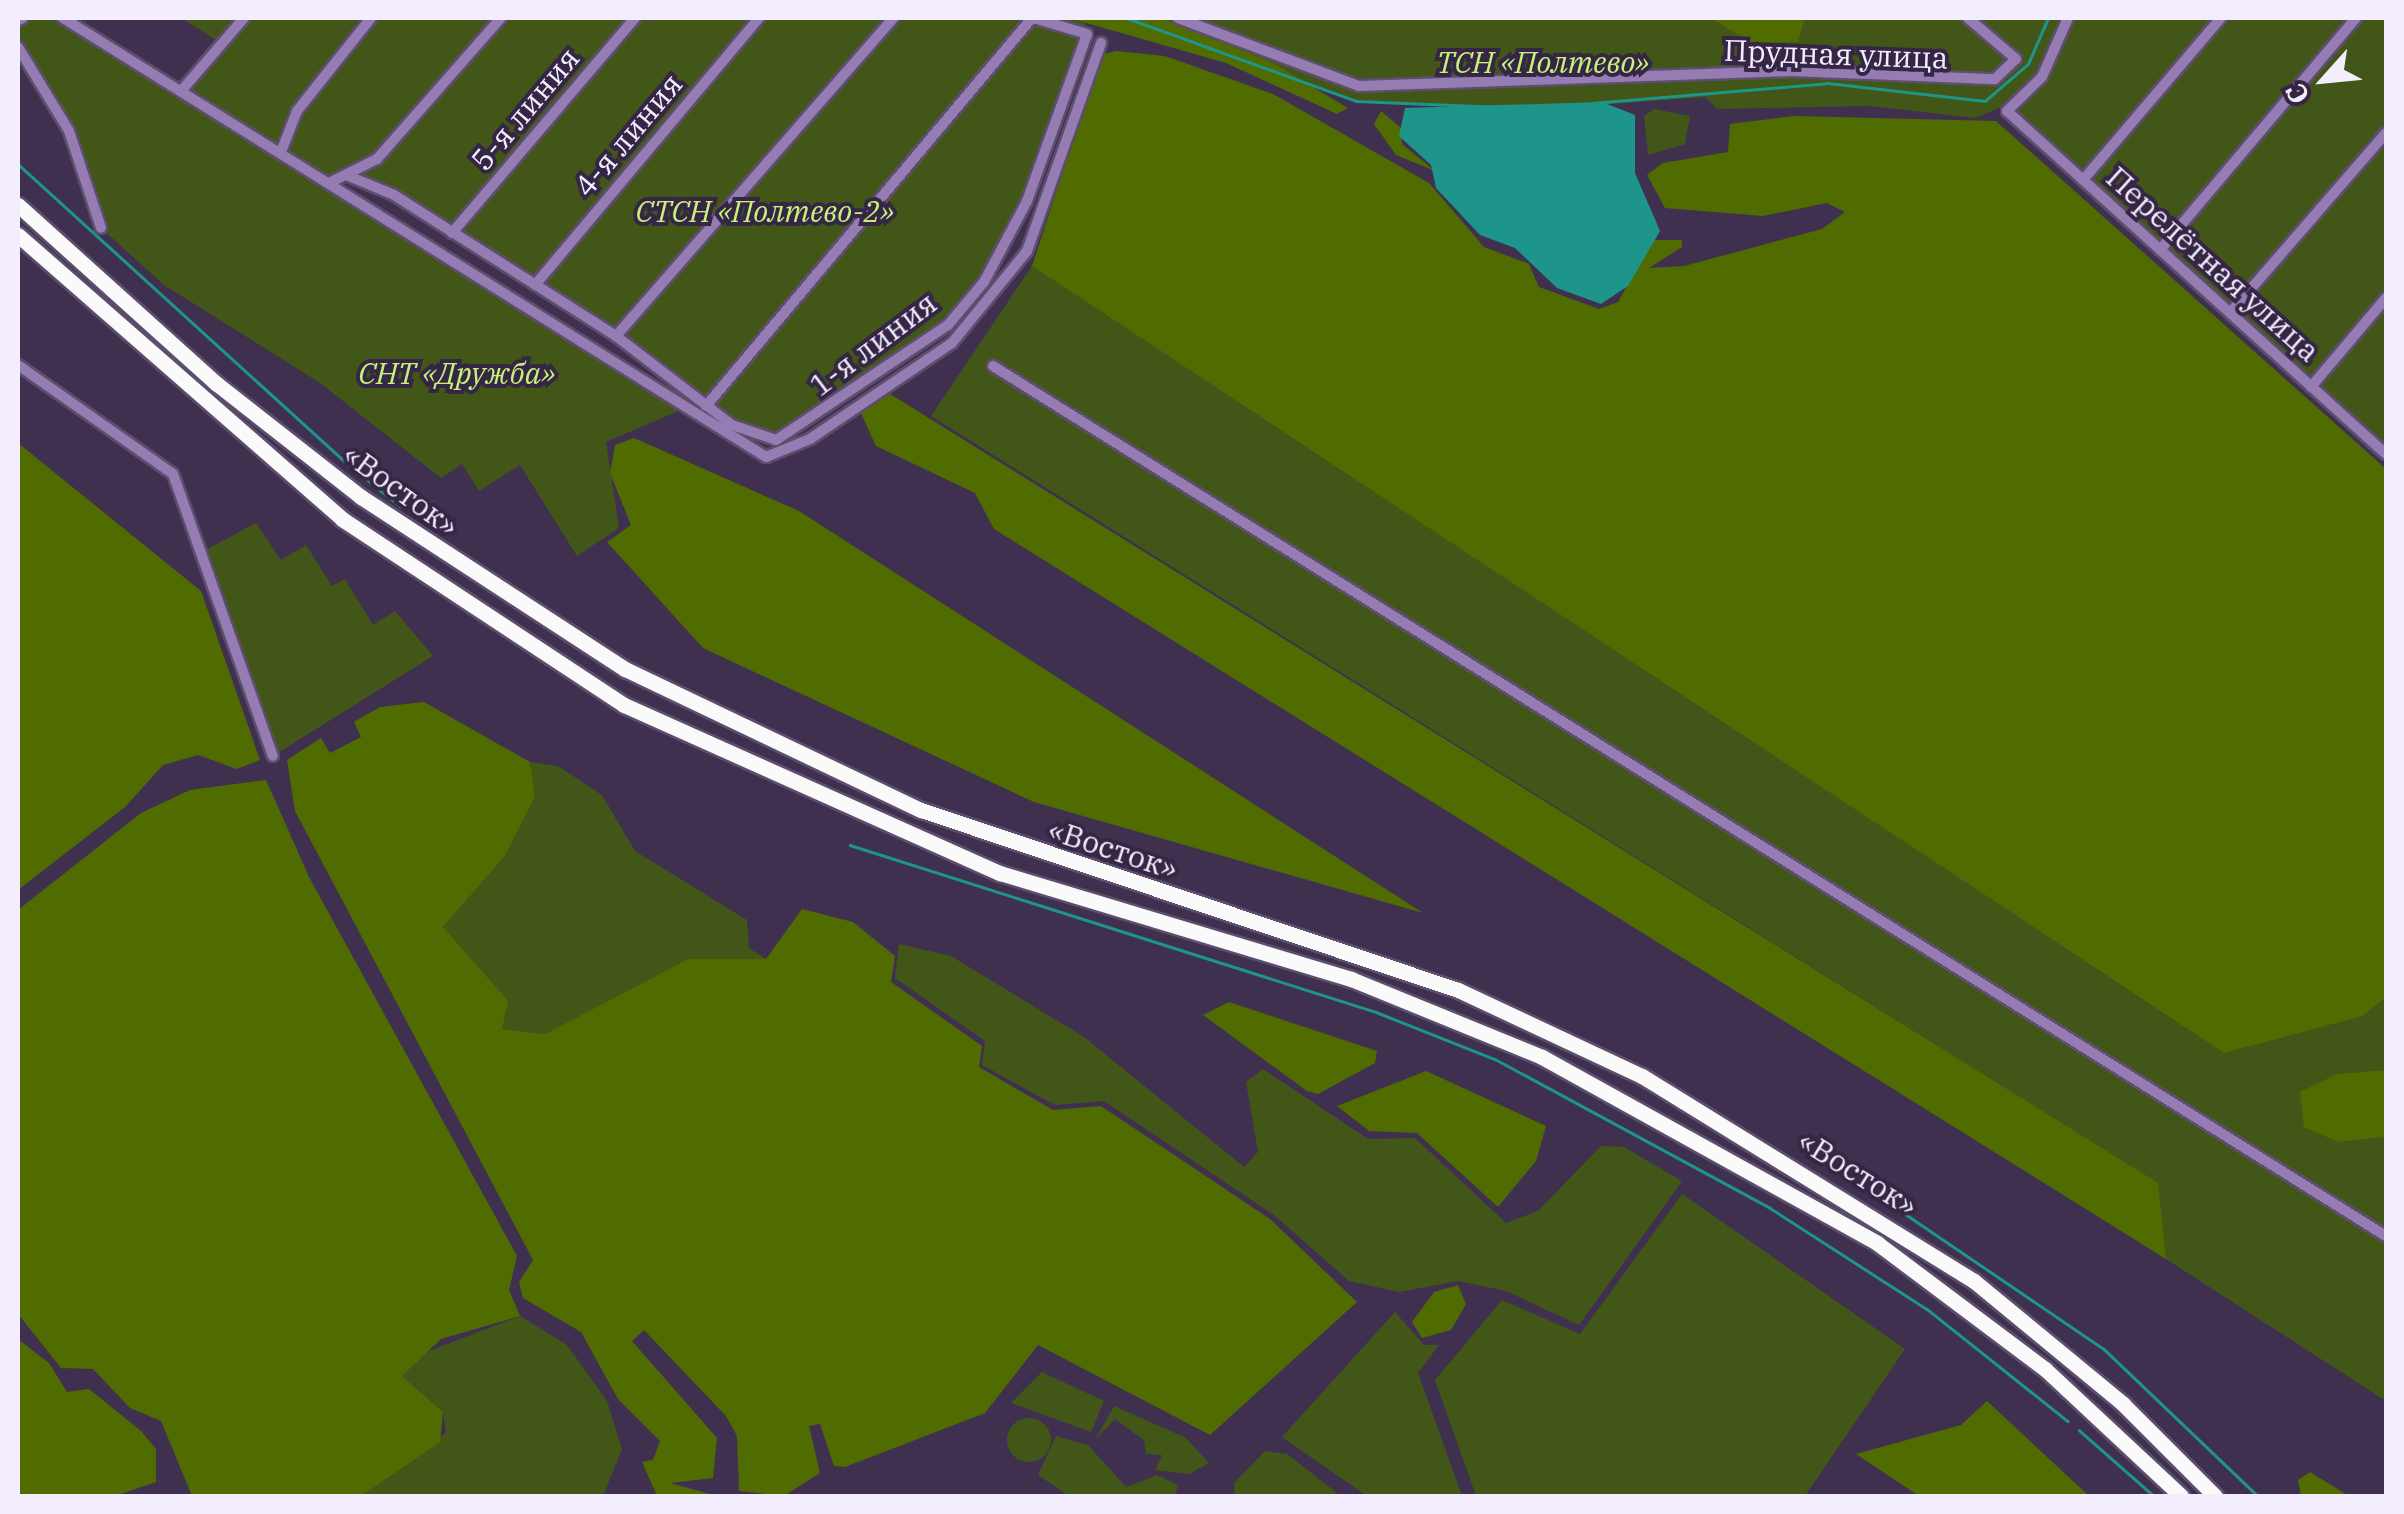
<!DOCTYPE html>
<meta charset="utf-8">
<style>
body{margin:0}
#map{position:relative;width:2404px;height:1514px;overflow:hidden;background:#3f3050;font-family:"IBM Plex Serif",serif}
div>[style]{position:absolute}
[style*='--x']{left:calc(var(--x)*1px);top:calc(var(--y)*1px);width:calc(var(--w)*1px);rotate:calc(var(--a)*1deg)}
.green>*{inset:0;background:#425618}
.round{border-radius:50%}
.forest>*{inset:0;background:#506c00}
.water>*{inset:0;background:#1d958a}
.stream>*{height:2.5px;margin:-1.25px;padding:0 1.25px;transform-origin:1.25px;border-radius:1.25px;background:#1d958a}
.roads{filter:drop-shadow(2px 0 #5c4e6c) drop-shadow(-2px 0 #5c4e6c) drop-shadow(0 2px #5c4e6c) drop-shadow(0 -2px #5c4e6c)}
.minor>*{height:10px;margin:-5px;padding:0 5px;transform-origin:5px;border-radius:5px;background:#957cb2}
.highway>*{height:15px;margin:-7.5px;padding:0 7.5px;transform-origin:7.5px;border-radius:7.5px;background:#fafafa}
span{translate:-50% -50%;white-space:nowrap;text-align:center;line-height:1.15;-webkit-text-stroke:8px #352645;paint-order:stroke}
.street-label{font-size:30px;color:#f4edfe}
.park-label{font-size:30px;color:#c7f179;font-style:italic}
.frame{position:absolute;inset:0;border:20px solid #f4edfe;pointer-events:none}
.north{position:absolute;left:2274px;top:30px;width:100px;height:100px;-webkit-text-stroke:8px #352645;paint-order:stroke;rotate:243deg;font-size:28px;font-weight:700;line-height:40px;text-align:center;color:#f4edfe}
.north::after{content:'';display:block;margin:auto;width:35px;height:45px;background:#f4edfe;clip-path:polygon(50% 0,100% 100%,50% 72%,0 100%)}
</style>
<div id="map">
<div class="green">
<i style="clip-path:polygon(18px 18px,63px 18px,182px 90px,221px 43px,181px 18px,1084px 18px,1087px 34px,1011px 236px,948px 325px,776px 440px,754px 436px,394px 195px,346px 176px,330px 183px,681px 410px,606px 442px,619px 528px,577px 556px,520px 465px,479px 491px,462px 464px,441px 478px,320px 383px,164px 285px,101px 228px,69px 131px,18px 47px)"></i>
<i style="clip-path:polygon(1127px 18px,1711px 18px,1749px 42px,1797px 42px,1805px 18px,2386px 18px,2386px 454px,2001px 107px,1976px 118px,1870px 106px,1717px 109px,1706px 97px,1544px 109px,1356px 101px)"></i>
<i style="clip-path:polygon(1654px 109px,1690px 116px,1685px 144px,1648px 155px,1644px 116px)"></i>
<i style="clip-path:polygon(1032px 266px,2224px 1053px,2362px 1016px,2386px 997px,2386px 1070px,2337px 1074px,2338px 1142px,2386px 1137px,2386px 1401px,2166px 1259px,2157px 1183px,931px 416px)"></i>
<i style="clip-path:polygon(256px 523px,281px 560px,306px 545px,332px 586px,345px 579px,373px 625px,395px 611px,433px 656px,273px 756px,200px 553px)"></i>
<i style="clip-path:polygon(530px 762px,558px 766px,602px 795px,635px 851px,747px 920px,749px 948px,766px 959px,688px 959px,545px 1034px,502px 1029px,443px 927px,505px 856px,535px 797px)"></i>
<i style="clip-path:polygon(899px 944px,951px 956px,1084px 1037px,1244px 1167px,1258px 1152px,1246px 1082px,1263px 1069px,1368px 1139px,1415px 1138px,1506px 1223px,1538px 1211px,1601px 1146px,1624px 1147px,1682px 1181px,1579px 1325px,1506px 1291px,1458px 1281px,1399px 1292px,1349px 1281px,1274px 1215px,1104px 1101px,1055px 1105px,982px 1065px,985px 1041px,895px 978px)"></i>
<i style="clip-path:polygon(1682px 1194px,1905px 1349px,1805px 1496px,1476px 1496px,1435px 1380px,1502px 1300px,1580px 1334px)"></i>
<i style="clip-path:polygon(1395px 1312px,1424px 1345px,1439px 1345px,1418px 1373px,1462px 1496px,1367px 1496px,1282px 1437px)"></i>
<i style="clip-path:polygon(520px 1316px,567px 1345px,607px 1401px,622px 1449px,603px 1496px,361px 1496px,446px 1433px,443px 1412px,402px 1376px,414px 1357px)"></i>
<i style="clip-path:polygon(1042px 1372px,1104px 1401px,1091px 1432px,1011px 1403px)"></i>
<i style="clip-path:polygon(1114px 1406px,1186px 1438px,1209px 1463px,1189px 1474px,1155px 1470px,1162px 1455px,1146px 1454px,1144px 1440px,1115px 1419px,1095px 1440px)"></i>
<i class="round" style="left:1007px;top:1418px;width:44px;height:44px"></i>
<i style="clip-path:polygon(1056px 1436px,1088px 1445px,1126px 1487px,1157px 1475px,1178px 1485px,1175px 1496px,1069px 1496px,1038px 1475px)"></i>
<i style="clip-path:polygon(1265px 1451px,1287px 1454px,1341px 1496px,1235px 1496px,1234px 1483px)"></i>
</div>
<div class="forest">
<i style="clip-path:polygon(1069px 18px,1160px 18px,1271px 62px,1348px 108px,1337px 114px,1226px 63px)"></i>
<i style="clip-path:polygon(1711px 18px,1805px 18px,1798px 42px,1749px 42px)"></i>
<i style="clip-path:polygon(1116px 51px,1165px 56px,1273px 94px,1429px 183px,1484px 247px,1529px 264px,1539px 287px,1599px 309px,1618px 302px,1653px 240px,1682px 240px,1682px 247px,1649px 268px,1684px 266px,1822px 229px,1845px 212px,1827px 203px,1763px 216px,1665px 208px,1647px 175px,1663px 163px,1728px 152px,1730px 124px,1795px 116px,1996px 121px,2386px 469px,2386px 997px,2363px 1016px,2224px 1053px,1032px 266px,1101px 55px)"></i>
<i style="clip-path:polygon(1381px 111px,1401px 128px,1402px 144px,1435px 171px,1396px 155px,1374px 124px)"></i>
<i style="clip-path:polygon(879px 387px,2158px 1183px,2166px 1259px,994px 529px,975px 493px,876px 446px,859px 409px)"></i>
<i style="clip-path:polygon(634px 438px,799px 511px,1423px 913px,1034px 802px,703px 648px,607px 542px,631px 525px,610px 473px,615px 445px)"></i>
<i style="clip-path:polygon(18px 443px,201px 591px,260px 760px,237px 769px,198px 755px,163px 765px,125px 807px,18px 890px)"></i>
<i style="clip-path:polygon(424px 702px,530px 762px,535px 797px,505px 856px,443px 927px,508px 1001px,502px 1029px,545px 1034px,688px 959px,766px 959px,802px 909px,853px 922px,895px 956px,891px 982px,982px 1046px,979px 1067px,1053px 1110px,1101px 1106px,1270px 1219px,1357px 1302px,1210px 1435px,1038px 1345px,985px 1413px,845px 1467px,834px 1466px,820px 1424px,809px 1426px,820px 1473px,784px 1496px,739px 1491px,737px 1436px,726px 1416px,644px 1330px,632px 1341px,717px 1438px,713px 1478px,670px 1483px,717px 1496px,657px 1496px,642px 1462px,653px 1460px,660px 1441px,618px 1399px,581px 1332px,523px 1298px,519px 1282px,533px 1260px,295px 811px,287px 760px,321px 738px,330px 753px,361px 737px,354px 722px,380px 707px)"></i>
<i style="clip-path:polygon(266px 780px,309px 877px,517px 1256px,509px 1290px,520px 1316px,441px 1339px,402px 1376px,443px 1412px,440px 1442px,361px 1496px,192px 1496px,161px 1421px,130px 1408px,93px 1369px,61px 1368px,18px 1314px,18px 910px,141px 813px,190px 790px)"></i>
<i style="clip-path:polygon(1229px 1002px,1377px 1051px,1375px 1063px,1318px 1094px,1307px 1091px,1203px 1015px)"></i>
<i style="clip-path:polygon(2386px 1070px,2386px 1137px,2338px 1142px,2304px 1127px,2300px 1092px,2337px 1074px)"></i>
<i style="clip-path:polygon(1426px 1071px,1546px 1126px,1536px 1161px,1498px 1207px,1417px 1133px,1369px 1131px,1337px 1106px)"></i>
<i style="clip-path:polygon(1458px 1285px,1466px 1304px,1451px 1330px,1422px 1338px,1412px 1322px,1434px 1292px)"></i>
<i style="clip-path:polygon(18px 1339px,49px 1363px,67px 1392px,89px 1389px,141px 1431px,156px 1449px,156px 1482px,115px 1496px,18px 1496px)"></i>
<i style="clip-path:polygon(1987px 1401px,2089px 1496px,1919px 1496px,1856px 1454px,1961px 1425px)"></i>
<i style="clip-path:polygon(2310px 1472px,2349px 1496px,2301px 1496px,2298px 1480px)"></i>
</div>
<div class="water">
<i style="clip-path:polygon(1602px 102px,1635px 115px,1635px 173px,1660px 231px,1628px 286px,1601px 304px,1557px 288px,1515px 248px,1480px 235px,1436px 188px,1431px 165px,1399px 136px,1405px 108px)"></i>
</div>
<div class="stream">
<i style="--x:1127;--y:18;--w:244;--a:19.9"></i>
<i style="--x:1356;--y:101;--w:194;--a:2.4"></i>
<i style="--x:1592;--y:103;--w:237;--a:-4.8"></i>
<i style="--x:1828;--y:83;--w:158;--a:6.5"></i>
<i style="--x:1985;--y:101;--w:57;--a:-40.7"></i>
<i style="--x:2028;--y:64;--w:50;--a:-66.5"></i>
<i style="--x:18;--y:164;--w:441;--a:42.3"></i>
<i style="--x:344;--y:461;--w:72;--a:38.8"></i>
<i style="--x:400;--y:506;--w:32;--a:-7"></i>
<i style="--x:850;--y:845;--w:552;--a:17.61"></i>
<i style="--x:1376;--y:1012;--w:128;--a:21.6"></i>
<i style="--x:1495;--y:1059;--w:313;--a:28.4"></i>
<i style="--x:1770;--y:1208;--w:187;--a:32.8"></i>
<i style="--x:1927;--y:1309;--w:180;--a:38.5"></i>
<i style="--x:1845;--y:1173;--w:313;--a:34.2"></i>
<i style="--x:2104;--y:1349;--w:213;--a:43.7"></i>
<i style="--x:2079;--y:1430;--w:100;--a:41.3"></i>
</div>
<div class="roads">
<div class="minor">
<i style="--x:63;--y:18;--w:829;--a:31.98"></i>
<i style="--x:766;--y:457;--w:48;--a:-22.2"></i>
<i style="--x:810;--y:439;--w:171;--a:-34.1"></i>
<i style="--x:952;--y:343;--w:119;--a:-50.8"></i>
<i style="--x:1027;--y:251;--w:221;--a:-70.4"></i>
<i style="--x:1178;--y:18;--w:193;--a:20.6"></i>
<i style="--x:1359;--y:86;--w:433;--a:-2"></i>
<i style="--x:1792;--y:71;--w:203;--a:2.3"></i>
<i style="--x:1995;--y:79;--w:29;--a:-44"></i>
<i style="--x:2016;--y:59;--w:63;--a:-139.5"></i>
<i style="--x:2068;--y:18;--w:64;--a:113.8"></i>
<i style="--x:2042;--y:77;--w:49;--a:135.8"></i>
<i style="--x:2007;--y:111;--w:511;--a:42.15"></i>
<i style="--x:18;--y:20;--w:5;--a:-22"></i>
<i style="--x:18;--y:47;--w:98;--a:58.7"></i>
<i style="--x:69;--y:131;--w:102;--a:71.7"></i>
<i style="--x:182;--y:90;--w:95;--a:-49.3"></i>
<i style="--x:281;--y:152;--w:44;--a:-68.7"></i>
<i style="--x:297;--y:111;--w:119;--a:-51.5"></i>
<i style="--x:346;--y:175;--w:52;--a:22.6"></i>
<i style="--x:394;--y:195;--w:263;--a:32.4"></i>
<i style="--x:616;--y:336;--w:146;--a:37.5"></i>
<i style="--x:732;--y:425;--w:46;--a:18.8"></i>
<i style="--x:776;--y:440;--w:207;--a:-33.8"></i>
<i style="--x:948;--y:325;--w:56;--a:-50.1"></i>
<i style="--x:984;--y:282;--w:92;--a:-62"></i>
<i style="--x:1027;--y:201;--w:177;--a:-70.2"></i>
<i style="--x:1087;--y:34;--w:55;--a:-163.2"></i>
<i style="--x:2083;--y:180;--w:213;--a:-49.6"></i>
<i style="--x:329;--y:183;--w:54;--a:-26.6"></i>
<i style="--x:377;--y:159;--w:188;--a:-48.7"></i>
<i style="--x:452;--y:233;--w:282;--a:-49.6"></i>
<i style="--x:2160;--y:250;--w:304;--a:-49.8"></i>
<i style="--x:535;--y:285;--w:349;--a:-50"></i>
<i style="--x:2230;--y:313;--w:238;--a:-49.1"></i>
<i style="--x:616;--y:336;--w:422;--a:-48.9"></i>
<i style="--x:18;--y:365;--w:189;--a:35.1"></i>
<i style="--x:173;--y:474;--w:299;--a:70.5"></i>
<i style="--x:993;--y:366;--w:1642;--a:31.99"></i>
<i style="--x:2311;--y:387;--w:116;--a:-49.9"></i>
<i style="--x:706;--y:406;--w:507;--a:-49.96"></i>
</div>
<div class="highway">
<i style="--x:18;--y:205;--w:268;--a:42"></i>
<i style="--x:217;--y:384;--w:183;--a:38.1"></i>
<i style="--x:361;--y:497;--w:315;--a:33.1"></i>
<i style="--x:625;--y:669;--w:328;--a:25.5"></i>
<i style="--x:921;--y:810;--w:566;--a:18.53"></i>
<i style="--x:1458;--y:990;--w:203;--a:25.1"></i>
<i style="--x:1642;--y:1076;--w:390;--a:31.7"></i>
<i style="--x:1974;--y:1281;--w:193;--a:39.5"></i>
<i style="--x:2123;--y:1404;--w:130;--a:45"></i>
<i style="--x:18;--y:235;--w:431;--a:41.2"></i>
<i style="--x:342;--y:519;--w:338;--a:33.4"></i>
<i style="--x:624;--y:705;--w:412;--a:24.1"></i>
<i style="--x:1000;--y:873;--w:367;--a:16.8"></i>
<i style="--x:1351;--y:979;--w:206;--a:22.2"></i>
<i style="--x:1542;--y:1057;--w:383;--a:29"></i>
<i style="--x:1877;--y:1243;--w:210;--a:36.9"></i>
<i style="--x:2045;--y:1369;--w:186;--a:43"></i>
</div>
</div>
<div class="street-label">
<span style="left:1836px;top:54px;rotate:2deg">Прудная улица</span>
<span style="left:525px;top:109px;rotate:-50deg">5-я линия</span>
<span style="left:628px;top:135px;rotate:-50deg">4-я линия</span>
<span style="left:2213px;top:264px;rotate:42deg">Перелётная улица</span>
<span style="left:873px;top:344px;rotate:-37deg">1-я линия</span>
<span style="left:401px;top:490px;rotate:36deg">«Восток»</span>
<span style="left:1113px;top:849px;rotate:18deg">«Восток»</span>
<span style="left:1858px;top:1173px;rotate:32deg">«Восток»</span>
</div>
<div class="park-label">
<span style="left:1543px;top:62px">ТСН «Полтево»</span>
<span style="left:765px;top:211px">СТСН «Полтево-2»</span>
<span style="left:457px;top:373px">СНТ «Дружба»</span>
</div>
<div class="frame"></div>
<div class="north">С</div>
</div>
